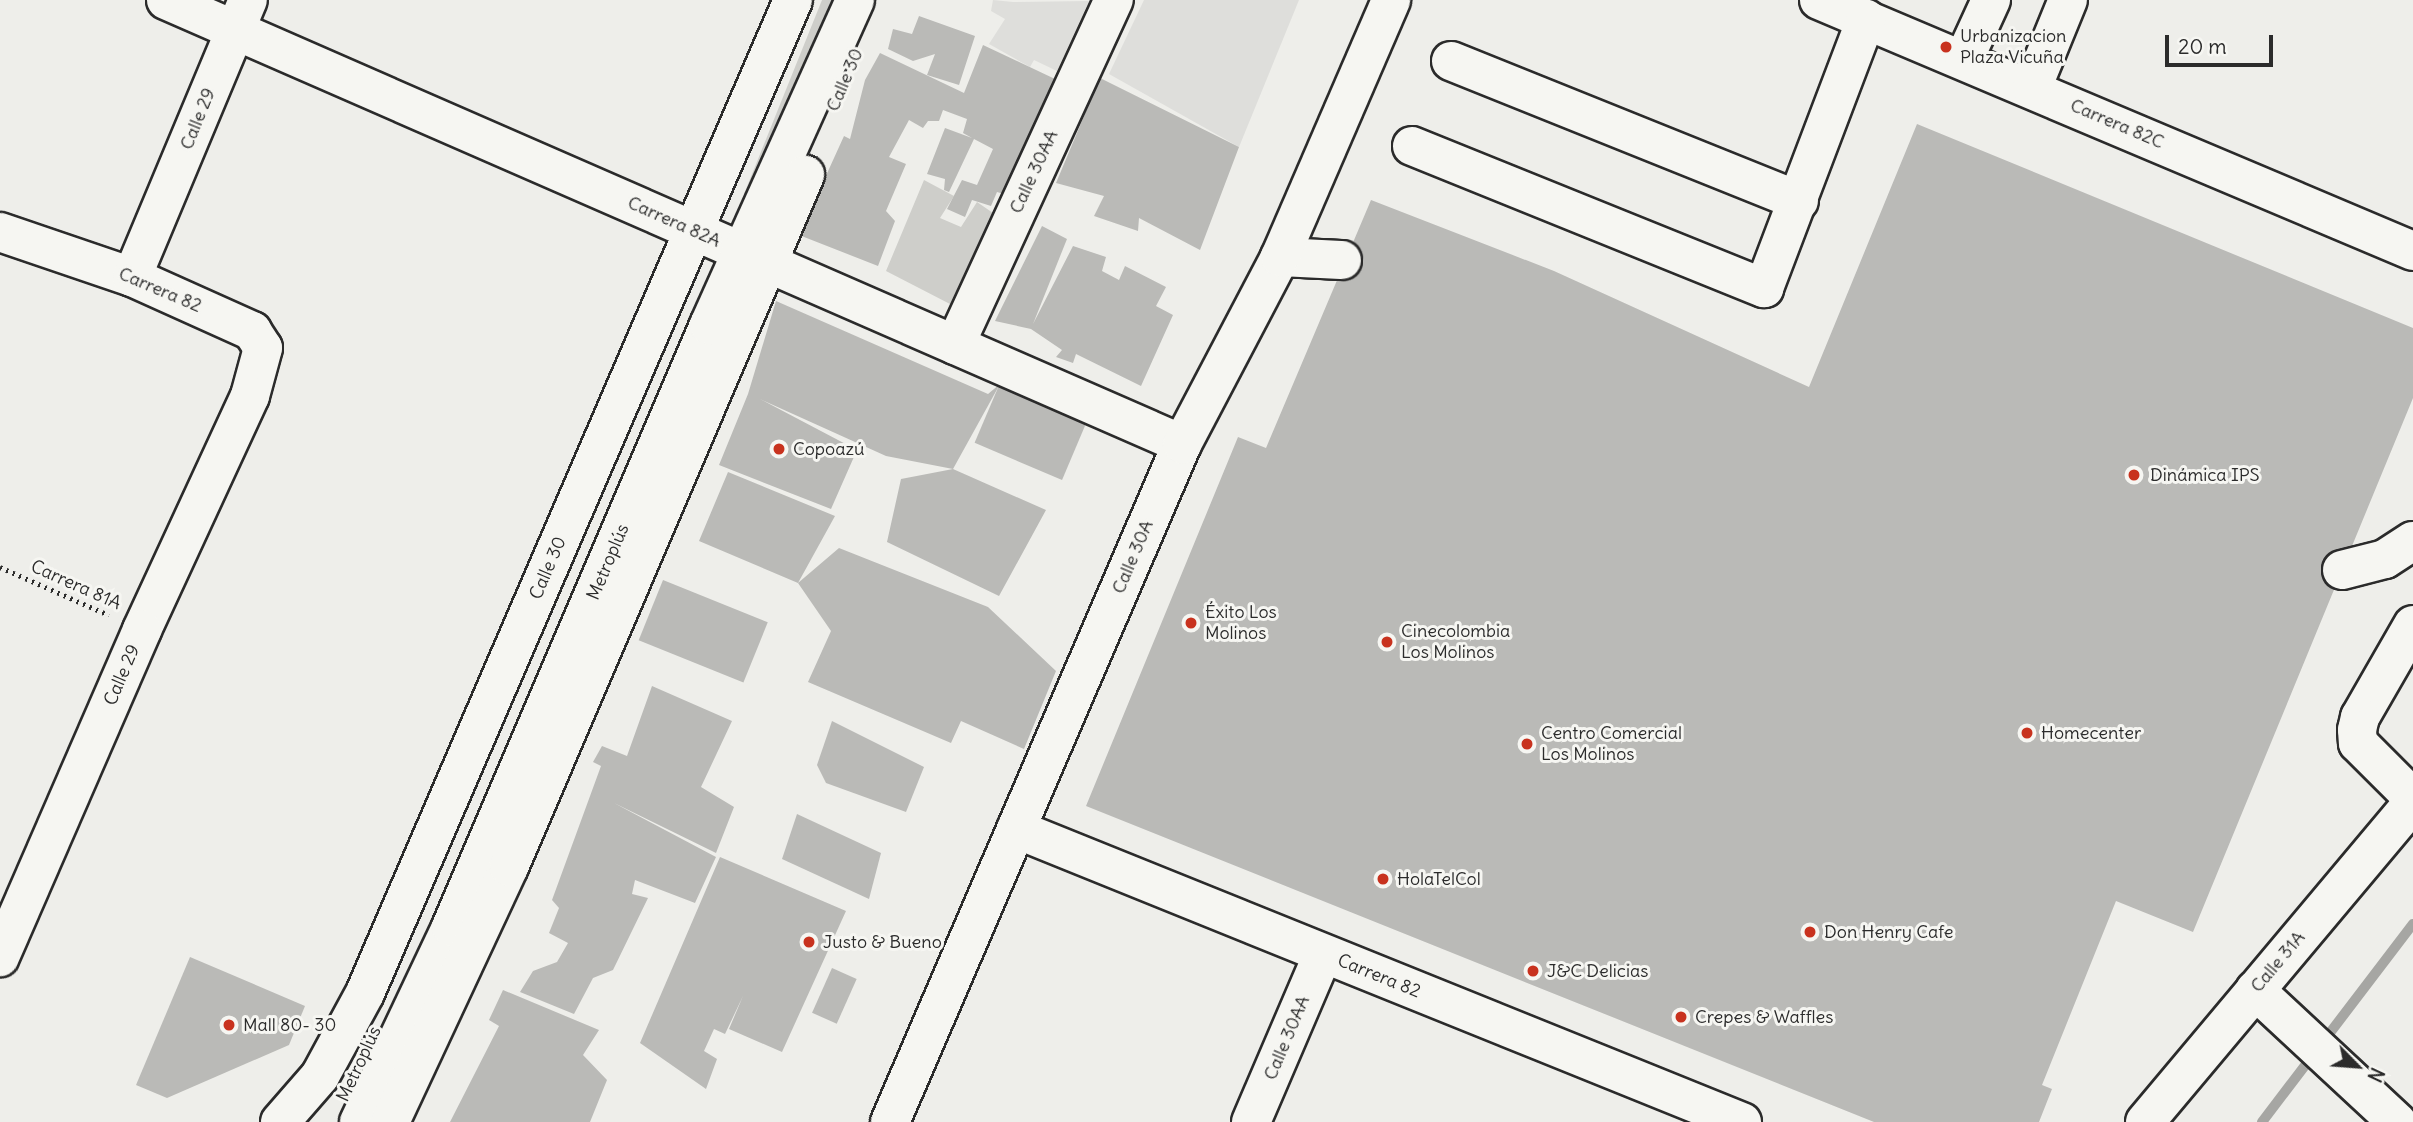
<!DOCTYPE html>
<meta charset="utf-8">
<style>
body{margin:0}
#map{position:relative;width:2413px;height:1122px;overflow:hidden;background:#eeeeea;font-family:Delius,sans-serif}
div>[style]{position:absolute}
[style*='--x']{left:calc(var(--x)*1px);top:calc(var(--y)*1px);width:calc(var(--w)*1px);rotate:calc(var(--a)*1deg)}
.built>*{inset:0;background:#dededb}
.green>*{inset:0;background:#cececa}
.stream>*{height:10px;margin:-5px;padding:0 5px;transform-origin:5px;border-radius:5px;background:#a6a6a3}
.building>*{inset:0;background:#babab7;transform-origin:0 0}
.path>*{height:4.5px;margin-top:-2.25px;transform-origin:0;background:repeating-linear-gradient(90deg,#2b2b2b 0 2px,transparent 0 7px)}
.roads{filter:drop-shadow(2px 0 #2b2b2b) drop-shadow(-2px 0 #2b2b2b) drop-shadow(0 2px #2b2b2b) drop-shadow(0 -2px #2b2b2b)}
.minor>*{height:38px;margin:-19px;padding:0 19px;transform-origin:19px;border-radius:19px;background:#f6f6f2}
.dots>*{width:19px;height:19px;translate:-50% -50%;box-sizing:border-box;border:4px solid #f6f6f2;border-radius:50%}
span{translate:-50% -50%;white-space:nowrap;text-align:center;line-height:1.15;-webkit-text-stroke:6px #f6f6f2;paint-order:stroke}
.poi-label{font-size:18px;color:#2b2b2b}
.left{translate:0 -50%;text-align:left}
.street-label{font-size:18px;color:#2b2b2b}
.north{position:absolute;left:2322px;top:1031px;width:70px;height:70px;-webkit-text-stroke:5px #f6f6f2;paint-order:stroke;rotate:115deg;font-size:19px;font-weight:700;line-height:28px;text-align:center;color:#2b2b2b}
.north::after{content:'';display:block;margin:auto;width:24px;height:32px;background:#2b2b2b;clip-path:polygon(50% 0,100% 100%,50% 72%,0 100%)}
.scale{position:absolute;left:2165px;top:35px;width:108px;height:32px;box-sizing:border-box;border:4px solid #2b2b2b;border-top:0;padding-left:9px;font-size:21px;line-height:24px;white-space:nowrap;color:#2b2b2b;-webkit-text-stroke:5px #f6f6f2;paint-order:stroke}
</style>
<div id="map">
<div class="built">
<i style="clip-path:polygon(993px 0,1013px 2px,1089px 1px,1057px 71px,1034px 60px,1030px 67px,989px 44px,1005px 19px,991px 11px)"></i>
<i style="clip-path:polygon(1144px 0,1299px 0,1239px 147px,1109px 74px)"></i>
</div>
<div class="green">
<i style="clip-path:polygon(822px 0,845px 0,756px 199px,744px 194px)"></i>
<i style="clip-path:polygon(924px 180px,954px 196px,940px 218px,961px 227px,977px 202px,993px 213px,950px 304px,886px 271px)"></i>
</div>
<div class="stream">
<i style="--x:2262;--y:1122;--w:249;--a:-52.7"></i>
</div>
<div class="building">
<i style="clip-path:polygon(919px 16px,975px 36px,959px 85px,927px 75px,935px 54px,913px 61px,888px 49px,893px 29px,912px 34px)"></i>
<i style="clip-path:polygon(983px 45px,1055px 79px,1038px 129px,1004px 194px,997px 192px,991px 206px,972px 200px,965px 217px,947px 209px,962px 180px,977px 185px,993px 149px,974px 139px,949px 192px,944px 190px,945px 179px,927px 174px,945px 128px,972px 138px,963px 133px,967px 119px,943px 110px,939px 121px,928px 121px,923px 128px,909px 120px,889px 157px,906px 164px,886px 211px,895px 221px,878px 266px,799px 235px,844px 136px,850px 139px,865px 80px,880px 53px,964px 93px)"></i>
<i style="clip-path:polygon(1100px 78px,1239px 147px,1200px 250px,1139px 218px,1138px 231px,1094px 216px,1104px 196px,1056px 183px)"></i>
<i style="clip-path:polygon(1917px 124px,2413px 328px,2413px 398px,2193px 932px,2116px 901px,2042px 1085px,2052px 1089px,2039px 1122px,1874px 1122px,1086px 806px,1238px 437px,1266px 448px,1371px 200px,1554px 271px,1809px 387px)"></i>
<i style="clip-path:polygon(1042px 226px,1067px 239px,1033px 324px,1073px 246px,1106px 257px,1102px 271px,1119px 280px,1125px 266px,1166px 287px,1156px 306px,1173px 315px,1141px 386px,1076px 354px,1073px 363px,1056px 357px,1062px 350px,1031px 329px,995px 321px)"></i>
<i style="clip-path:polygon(776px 301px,988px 394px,1000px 384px,953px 469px,1046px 510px,999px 596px,887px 542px,901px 479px,953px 469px,886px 456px,760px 399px,857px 450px,831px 509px,719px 465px,748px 394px)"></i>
<i style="left:1000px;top:383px;width:95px;height:65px;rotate:23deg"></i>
<i style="clip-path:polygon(728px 472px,835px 516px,798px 583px,839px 548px,988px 607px,1056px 671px,1024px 749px,961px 721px,951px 743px,808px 682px,831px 631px,798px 583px,699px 541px)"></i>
<i style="left:663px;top:580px;width:113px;height:65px;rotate:22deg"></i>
<i style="clip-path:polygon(652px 686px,732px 721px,701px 787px,734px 807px,716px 853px,614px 803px,716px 857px,695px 903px,635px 880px,632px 894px,648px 898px,613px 970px,593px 978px,574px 1014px,520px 992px,533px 971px,557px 962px,568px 943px,549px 933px,559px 908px,552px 900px,601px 766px,593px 762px,602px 746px,627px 756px)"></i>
<i style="clip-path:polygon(832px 721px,924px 767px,906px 812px,826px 783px,817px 765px)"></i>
<i style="clip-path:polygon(797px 814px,881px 853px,869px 899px,782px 859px)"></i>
<i style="clip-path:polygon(720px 857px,846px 911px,782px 1052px,729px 1029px,743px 996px,725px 1034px,714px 1029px,704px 1051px,717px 1059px,706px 1089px,640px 1043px)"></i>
<i style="clip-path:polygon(190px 957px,305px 1006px,289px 1045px,167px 1098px,136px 1085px)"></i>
<i style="left:832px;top:968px;width:27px;height:49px;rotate:24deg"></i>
<i style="clip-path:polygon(503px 990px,599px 1030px,583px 1055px,607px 1080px,590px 1122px,450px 1122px,499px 1026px,489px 1020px)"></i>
</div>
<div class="path">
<i style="--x:0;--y:567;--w:119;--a:23.8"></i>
</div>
<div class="roads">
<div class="minor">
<i style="--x:166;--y:0;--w:1109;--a:23.61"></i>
<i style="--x:1819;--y:0;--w:645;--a:22.91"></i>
<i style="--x:1964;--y:59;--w:65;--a:-65.4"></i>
<i style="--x:1451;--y:61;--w:375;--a:21.9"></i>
<i style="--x:2032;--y:88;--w:95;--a:-67.8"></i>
<i style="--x:1412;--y:146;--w:380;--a:22"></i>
<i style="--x:1764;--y:288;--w:288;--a:-69.2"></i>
<i style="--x:0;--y:232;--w:139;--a:18.8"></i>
<i style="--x:132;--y:277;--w:132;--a:24.2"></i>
<i style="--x:252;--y:331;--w:20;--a:57"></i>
<i style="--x:263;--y:348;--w:50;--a:105.2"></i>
<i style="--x:250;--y:396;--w:258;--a:114.8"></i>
<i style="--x:142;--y:630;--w:357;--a:113.5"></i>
<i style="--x:1280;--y:257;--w:62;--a:2.8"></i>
<i style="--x:132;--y:277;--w:300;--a:-67.3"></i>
<i style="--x:955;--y:345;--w:380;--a:-65.3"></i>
<i style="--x:2342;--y:570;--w:44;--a:-14.3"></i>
<i style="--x:2385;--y:559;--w:33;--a:-33"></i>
<i style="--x:2413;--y:625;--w:106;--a:119.9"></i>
<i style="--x:2360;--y:717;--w:13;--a:103"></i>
<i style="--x:2357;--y:730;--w:13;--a:86"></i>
<i style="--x:2358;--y:743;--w:78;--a:45"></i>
<i style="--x:1016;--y:829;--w:783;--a:21.98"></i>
<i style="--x:2255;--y:990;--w:194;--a:42.9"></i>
<i style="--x:280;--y:1122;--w:61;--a:-49"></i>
<i style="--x:320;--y:1076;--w:94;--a:-61.5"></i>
<i style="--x:365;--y:993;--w:1081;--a:-66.68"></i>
<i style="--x:359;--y:1122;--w:216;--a:-64.7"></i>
<i style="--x:451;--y:927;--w:655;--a:-66.8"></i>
<i style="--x:709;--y:325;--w:356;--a:-65.8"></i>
<i style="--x:390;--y:1122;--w:281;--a:-65"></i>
<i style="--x:509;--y:867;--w:753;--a:-66.84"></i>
<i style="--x:890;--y:1122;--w:738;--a:-66.7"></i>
<i style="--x:1182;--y:444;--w:211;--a:-62.3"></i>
<i style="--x:1280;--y:257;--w:280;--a:-66.6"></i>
<i style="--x:1251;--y:1122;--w:183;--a:-66.8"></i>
<i style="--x:2145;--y:1122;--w:417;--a:-50"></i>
</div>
</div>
<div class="dots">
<i style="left:1946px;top:47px;background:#c8321e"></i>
<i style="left:779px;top:449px;background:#c8321e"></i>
<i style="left:2134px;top:475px;background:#c8321e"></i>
<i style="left:1191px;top:623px;background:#c8321e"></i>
<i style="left:1387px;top:642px;background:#c8321e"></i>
<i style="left:2027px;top:733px;background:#c8321e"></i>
<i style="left:1527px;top:744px;background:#c8321e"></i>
<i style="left:1383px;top:879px;background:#c8321e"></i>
<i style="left:1810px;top:932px;background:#c8321e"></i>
<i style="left:809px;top:942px;background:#c8321e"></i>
<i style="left:1533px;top:971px;background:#c8321e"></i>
<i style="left:1681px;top:1017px;background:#c8321e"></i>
<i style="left:229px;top:1025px;background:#c8321e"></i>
</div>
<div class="poi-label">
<span class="left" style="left:1960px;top:47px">Urbanizacion<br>Plaza Vicuña</span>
<span class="left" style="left:793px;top:449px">Copoazú</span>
<span class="left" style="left:2150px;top:475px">Dinámica IPS</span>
<span class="left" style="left:1205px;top:623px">Éxito Los<br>Molinos</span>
<span class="left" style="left:1401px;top:642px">Cinecolombia<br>Los Molinos</span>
<span class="left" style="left:2041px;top:733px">Homecenter</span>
<span class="left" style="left:1541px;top:744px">Centro Comercial<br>Los Molinos</span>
<span class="left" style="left:1397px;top:879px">HolaTelCol</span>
<span class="left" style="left:1824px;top:932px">Don Henry Cafe</span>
<span class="left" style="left:823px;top:942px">Justo &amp; Bueno</span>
<span class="left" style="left:1547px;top:971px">J&amp;C Delicias</span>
<span class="left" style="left:1695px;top:1017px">Crepes &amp; Waffles</span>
<span class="left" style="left:243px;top:1025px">Mall 80- 30</span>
</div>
<div class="street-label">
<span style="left:845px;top:80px;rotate:-67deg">Calle 30</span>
<span style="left:198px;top:119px;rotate:-68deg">Calle 29</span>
<span style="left:2117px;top:124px;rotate:23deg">Carrera 82C</span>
<span style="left:1034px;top:172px;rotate:-65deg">Calle 30AA</span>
<span style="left:674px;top:222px;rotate:24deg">Carrera 82A</span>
<span style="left:160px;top:290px;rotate:23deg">Carrera 82</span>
<span style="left:1133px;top:557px;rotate:-67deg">Calle 30A</span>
<span style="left:608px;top:562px;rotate:-67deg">Metroplús</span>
<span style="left:548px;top:568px;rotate:-67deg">Calle 30</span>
<span style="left:76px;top:585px;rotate:24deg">Carrera 81A</span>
<span style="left:122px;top:675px;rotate:-67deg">Calle 29</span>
<span style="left:2278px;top:962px;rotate:-50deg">Calle 31A</span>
<span style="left:1379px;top:976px;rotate:22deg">Carrera 82</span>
<span style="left:1287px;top:1038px;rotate:-67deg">Calle 30AA</span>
<span style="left:359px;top:1064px;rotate:-65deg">Metroplús</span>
</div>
<div class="north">N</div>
<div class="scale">20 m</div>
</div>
